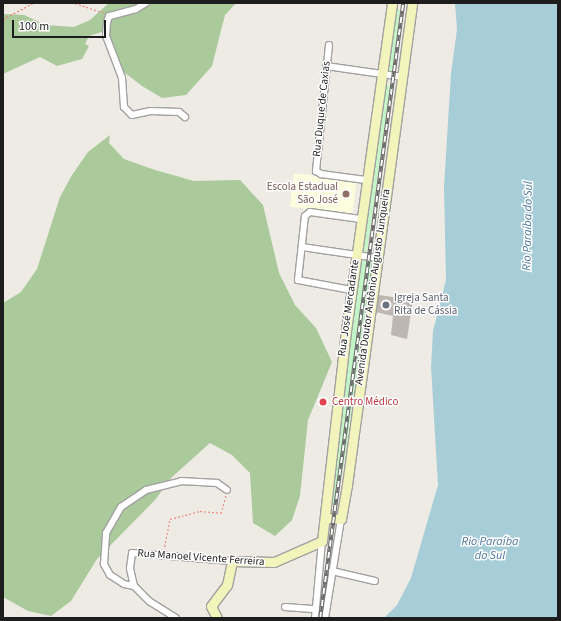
<!DOCTYPE html>
<meta charset="utf-8">
<style>
body{margin:0}
#map{position:relative;width:561px;height:621px;overflow:hidden;background:#eeeae4;font-family:"Source Sans 3",sans-serif}
div>[style]{position:absolute}
[style*='--x']{left:calc(var(--x)*1px);top:calc(var(--y)*1px);width:calc(var(--w)*1px);rotate:calc(var(--a)*1deg)}
.education>*{inset:0;background:#fcfcde;transform-origin:0 0}
.forest>*{inset:0;background:#aaca9b}
.park>*{inset:0;background:#c3f5c7}
.water>*{inset:0;background:#a7ced8}
.building>*{inset:0;background:#beb6b1}
.path>*{height:1px;margin-top:-0.5px;transform-origin:0;background:repeating-linear-gradient(90deg,#ef7e73 0 2px,transparent 0 4px)}
.roads{filter:drop-shadow(1px 0 #a1a1a1) drop-shadow(-1px 0 #a1a1a1) drop-shadow(0 1px #a1a1a1) drop-shadow(0 -1px #a1a1a1)}
.street>*{height:6px;margin:-3px;padding:0 3px;transform-origin:3px;border-radius:3px;background:#fff}
.secondary>*{height:9px;margin:-4.5px;padding:0 4.5px;transform-origin:4.5px;border-radius:4.5px;background:#f2f4bb}
.rail>*{height:3.5px;margin-top:-1.75px;transform-origin:0;background:repeating-linear-gradient(90deg,#fff 0 6px,#6b6b6b 0 12px);box-sizing:border-box;border-block:1px solid #6b6b6b}
.dots>*{width:11px;height:11px;translate:-50% -50%;box-sizing:border-box;border:2px solid #fff;border-radius:50%}
span{translate:-50% -50%;white-space:nowrap;text-align:center;line-height:1.15;-webkit-text-stroke:3px #fff;paint-order:stroke}
.street-label{font-size:11px;color:#1d1d1d}
.education-label{font-size:11px;color:#785e54}
.right{translate:-100% -50%;text-align:right}
.worship-label{font-size:11px;color:#5b616d}
.left{translate:0 -50%;text-align:left}
.health-label{font-size:11px;color:#be3a42}
.water-label{font-size:12px;color:#4e789e;font-style:italic}
.frame{position:absolute;inset:0;border:4px solid #1d1d1d;pointer-events:none}
.scale{position:absolute;left:12px;top:20px;width:94px;height:18px;box-sizing:border-box;border:2px solid #1d1d1d;border-top:0;padding-left:5px;font-size:12px;line-height:14px;white-space:nowrap;color:#1d1d1d;-webkit-text-stroke:3px #fff;paint-order:stroke}
</style>
<div id="map">
<div class="education">
<i style="left:294px;top:173px;width:63px;height:34px;rotate:7deg"></i>
</div>
<div class="forest">
<i style="clip-path:polygon(109px 3px,236px 3px,225px 15px,212px 66px,186px 95px,162px 98px,142px 86px,120px 69px,110px 37px,102px 32px,89px 36px,85px 44px,89px 46px,82px 59px,57px 66px,40px 57px,3px 74px,3px 14px,24px 15px,46px 25px,74px 27px,90px 20px)"></i>
<i style="clip-path:polygon(110px 135px,109px 143px,124px 159px,155px 170px,194px 181px,240px 180px,263px 205px,279px 273px,295px 305px,316px 328px,332px 362px,308px 420px,300px 496px,292px 520px,275px 536px,253px 523px,250px 473px,232px 455px,210px 443px,171px 478px,155px 500px,97px 559px,71px 601px,51px 616px,28px 611px,3px 597px,3px 303px,21px 292px,37px 269px,60px 197px,72px 175px,88px 152px)"></i>
</div>
<div class="park">
<i style="clip-path:polygon(393px 7px,400px 10px,392px 74px,382px 74px)"></i>
<i style="clip-path:polygon(382px 83px,390px 86px,375px 195px,367px 251px,358px 253px)"></i>
<i style="clip-path:polygon(357px 261px,372px 261px,345px 458px,335px 505px,328px 507px)"></i>
</div>
<div class="water">
<i style="clip-path:polygon(455px 3px,558px 3px,558px 618px,384px 618px,397px 605px,411px 578px,438px 485px,431px 367px,433px 331px,446px 280px,444px 187px,451px 73px,457px 30px)"></i>
</div>
<div class="building">
<i style="clip-path:polygon(379px 295px,413px 300px,407px 339px,391px 335px,393px 316px,376px 312px)"></i>
</div>
<div class="path">
<i style="--x:75;--y:3;--w:31;--a:19"></i>
<i style="--x:3;--y:19;--w:34;--a:-28"></i>
<i style="--x:164;--y:550;--w:32;--a:-79"></i>
<i style="--x:170;--y:519;--w:31;--a:-15"></i>
<i style="--x:200;--y:511;--w:21;--a:5"></i>
<i style="--x:221;--y:513;--w:18;--a:-74"></i>
</div>
<div class="roads">
<div class="street">
<i style="--x:146;--y:3;--w:12;--a:149"></i>
<i style="--x:136;--y:9;--w:28;--a:165"></i>
<i style="--x:109;--y:16;--w:6;--a:108"></i>
<i style="--x:107;--y:22;--w:14;--a:94"></i>
<i style="--x:106;--y:36;--w:45;--a:69.1"></i>
<i style="--x:122;--y:78;--w:29;--a:86"></i>
<i style="--x:124;--y:107;--w:11;--a:45"></i>
<i style="--x:132;--y:115;--w:19;--a:-12"></i>
<i style="--x:151;--y:111;--w:28;--a:2"></i>
<i style="--x:179;--y:112;--w:8;--a:40"></i>
<i style="--x:329;--y:45;--w:127;--a:95.9"></i>
<i style="--x:316;--y:171;--w:6;--a:31"></i>
<i style="--x:321;--y:174;--w:45;--a:7.6"></i>
<i style="--x:326;--y:66;--w:78;--a:8.1"></i>
<i style="--x:302;--y:247;--w:76;--a:8.3"></i>
<i style="--x:351;--y:290;--w:54;--a:-169.3"></i>
<i style="--x:298;--y:280;--w:64;--a:-83.8"></i>
<i style="--x:305;--y:216;--w:6;--a:-39"></i>
<i style="--x:310;--y:212;--w:51;--a:7.8"></i>
<i style="--x:332;--y:571;--w:44;--a:13.1"></i>
<i style="--x:134;--y:586;--w:18;--a:-103"></i>
<i style="--x:130;--y:568;--w:15;--a:-82"></i>
<i style="--x:132;--y:553;--w:100;--a:4.6"></i>
<i style="--x:285;--y:607;--w:31;--a:4"></i>
<i style="--x:176;--y:618;--w:31;--a:-148"></i>
<i style="--x:150;--y:602;--w:23;--a:-135"></i>
<i style="--x:134;--y:586;--w:10;--a:-169"></i>
<i style="--x:124;--y:584;--w:17;--a:-147"></i>
<i style="--x:110;--y:575;--w:13;--a:-119"></i>
<i style="--x:104;--y:564;--w:31;--a:-86"></i>
<i style="--x:106;--y:533;--w:30;--a:-60"></i>
<i style="--x:121;--y:507;--w:30;--a:-34"></i>
<i style="--x:146;--y:490;--w:36;--a:-14"></i>
<i style="--x:181;--y:481;--w:36;--a:3"></i>
<i style="--x:217;--y:483;--w:12;--a:35"></i>
<i style="--x:315;--y:618;--w:77;--a:-84.8"></i>
<i style="--x:325;--y:618;--w:100;--a:-80.8"></i>
</div>
<div class="secondary">
<i style="--x:327;--y:518;--w:14;--a:4"></i>
<i style="--x:341;--y:519;--w:35;--a:-80"></i>
<i style="--x:347;--y:485;--w:486;--a:-82.3"></i>
<i style="--x:217;--y:618;--w:13;--a:-117"></i>
<i style="--x:211;--y:606;--w:26;--a:-53"></i>
<i style="--x:227;--y:585;--w:25;--a:-78"></i>
<i style="--x:232;--y:561;--w:42;--a:1.4"></i>
<i style="--x:274;--y:562;--w:52;--a:-23.6"></i>
<i style="--x:322;--y:541;--w:211;--a:-83.5"></i>
<i style="--x:346;--y:331;--w:331;--a:-82"></i>
</div>
</div>
<div class="rail">
<i style="--x:320;--y:618;--w:621;--a:-82.31"></i>
</div>
<div class="dots">
<i style="left:346px;top:194px;background:#8d6e63"></i>
<i style="left:386px;top:305px;background:#6b7280"></i>
<i style="left:323px;top:402px;background:#e0444e"></i>
</div>
<div class="street-label">
<span style="left:322px;top:109px;rotate:-84deg">Rua Duque de Caxias</span>
<span style="left:373px;top:287px;rotate:-82deg">Avenida Doutor Antônio Augusto Junqueira</span>
<span style="left:349px;top:308px;rotate:-82deg">Rua José Mercadante</span>
<span style="left:201px;top:558px;rotate:4deg">Rua Manoel Vicente Ferreira</span>
</div>
<div class="education-label">
<span class="right" style="left:338px;top:194px">Escola Estadual<br>São José</span>
</div>
<div class="worship-label">
<span class="left" style="left:394px;top:305px">Igreja Santa<br>Rita de Cássia</span>
</div>
<div class="health-label">
<span class="left" style="left:332px;top:402px">Centro Médico</span>
</div>
<div class="water-label">
<span style="left:528px;top:226px;rotate:-89deg">Rio Paraíba do Sul</span>
<span style="left:490px;top:549px">Rio Paraíba<br>do Sul</span>
</div>
<div class="frame"></div>
<div class="scale">100 m</div>
</div>
